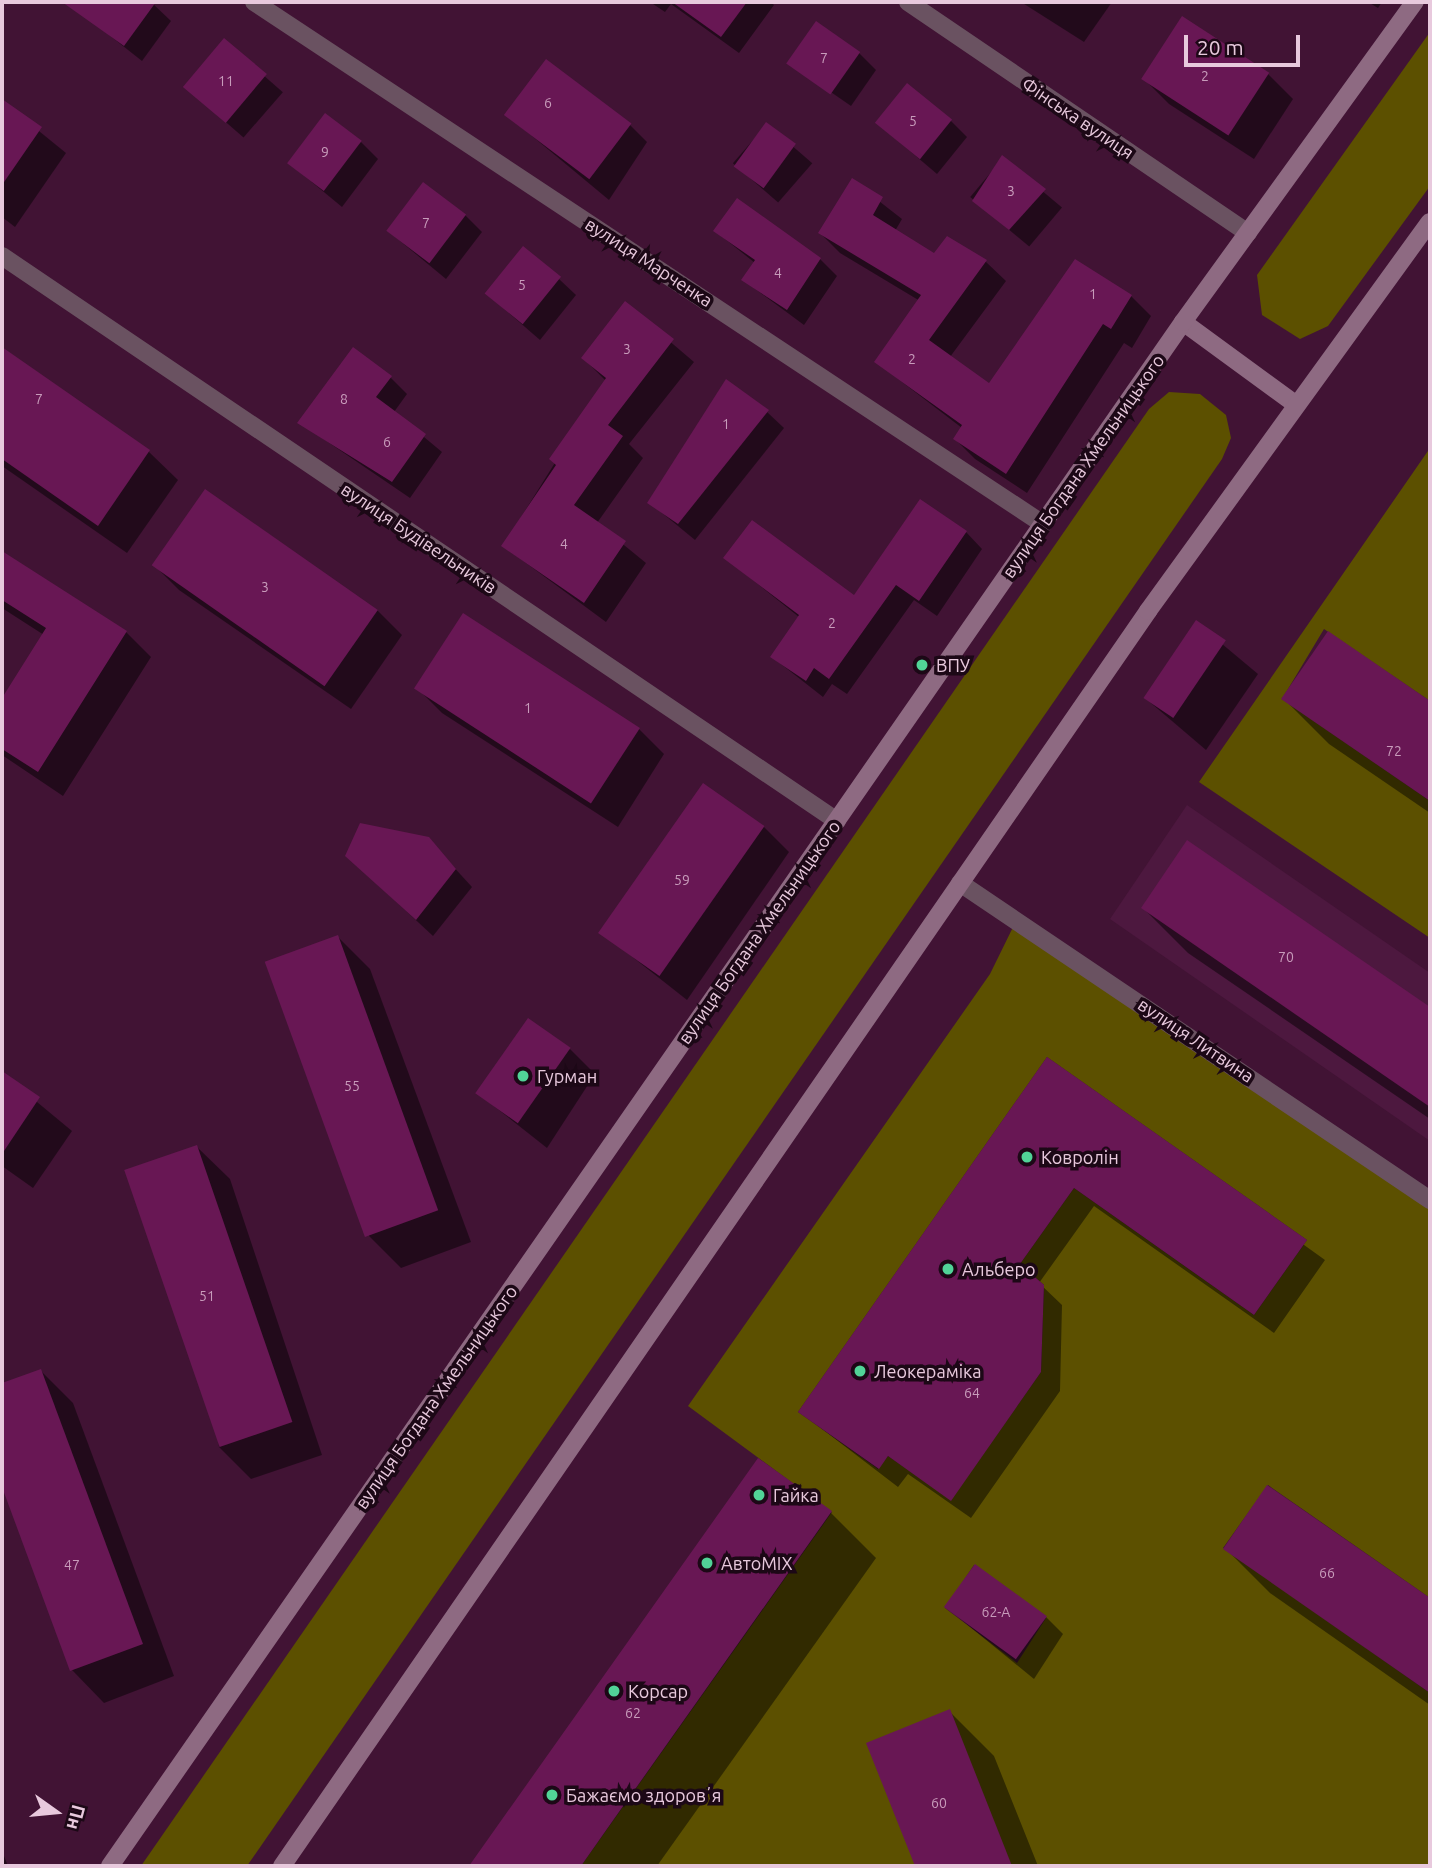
<!DOCTYPE html>
<meta charset="utf-8">
<style>
body{margin:0}
#map{position:relative;width:1432px;height:1868px;overflow:hidden;background:#411334;font-family:Ubuntu,sans-serif}
div>[style]{position:absolute}
[style*='--x']{left:calc(var(--x)*1px);top:calc(var(--y)*1px);width:calc(var(--w)*1px);rotate:calc(var(--a)*1deg)}
.built>*{inset:0;background:#4d183f}
.green>*{inset:0;background:#5c5000}
.shadow>*{inset:0;background:#0007;transform-origin:0 0}
.building>*{inset:0;background:#681754;transform-origin:0 0}
.street>*{height:18px;margin:-9px;padding:0 9px;transform-origin:9px;border-radius:9px;background:#6a5261}
.secondary>*{height:18px;margin:-9px;padding:0 9px;transform-origin:9px;border-radius:9px;background:#8e6a82}
.dots>*{width:19px;height:19px;translate:-50% -50%;box-sizing:border-box;border:4px solid #1c0816;border-radius:50%}
span{translate:-50% -50%;white-space:nowrap;text-align:center;line-height:1.15;-webkit-text-stroke:7px #1c0816;paint-order:stroke}
.number-label{font-size:14px;color:#c89cbb}
.number-label span{-webkit-text-stroke-width:0}
.street-label{font-size:18px;color:#e8c9dd}
.poi-label{font-size:18px;color:#e8c9dd}
.left{translate:0 -50%;text-align:left}
.frame{position:absolute;inset:0;border:4px solid #e8c9dd;pointer-events:none}
.north{position:absolute;left:21px;top:1777px;width:70px;height:70px;-webkit-text-stroke:5px #1c0816;paint-order:stroke;rotate:105deg;font-size:19px;font-weight:700;line-height:28px;text-align:center;color:#e8c9dd}
.north::after{content:'';display:block;margin:auto;width:24px;height:32px;background:#e8c9dd;clip-path:polygon(50% 0,100% 100%,50% 72%,0 100%)}
.scale{position:absolute;left:1184px;top:35px;width:116px;height:32px;box-sizing:border-box;border:4px solid #e8c9dd;border-top:0;padding-left:9px;font-size:21px;line-height:24px;white-space:nowrap;color:#e8c9dd;-webkit-text-stroke:5px #1c0816;paint-order:stroke}
</style>
<div id="map">
<div class="built">
<i style="clip-path:polygon(1187px 805px,1430px 973px,1430px 1141px,1110px 919px)"></i>
</div>
<div class="green">
<i style="clip-path:polygon(1430px 32px,1430px 186px,1328px 326px,1300px 339px,1262px 315px,1257px 275px)"></i>
<i style="clip-path:polygon(1169px 392px,1200px 394px,1226px 415px,1231px 438px,1222px 459px,247px 1866px,141px 1866px,1149px 409px)"></i>
<i style="clip-path:polygon(1430px 448px,1430px 701px,1324px 629px,1282px 699px,1430px 801px,1430px 938px,1199px 782px)"></i>
<i style="clip-path:polygon(evenodd,1017px 919px,1430px 1200px,1430px 1598px,1268px 1485px,1223px 1548px,1430px 1693px,1430px 1866px,581px 1866px,832px 1512px,688px 1406px,990px 974px,1017px 919px,1047px 1057px,1307px 1240px,1254px 1315px,1074px 1188px,1020px 1264px,1044px 1285px,1041px 1372px,951px 1500px,888px 1456px,878px 1469px,798px 1412px,1047px 1057px,1017px 919px,974px 1565px,1046px 1618px,1017px 1663px,945px 1608px,974px 1565px)"></i>
</div>
<div class="shadow">
<i style="clip-path:polygon(95px 2px,151px 2px,171px 21px,142px 61px,85px 16px)"></i>
<i style="clip-path:polygon(650px 2px,771px 2px,774px 5px,739px 53px,671px 4px,665px 12px)"></i>
<i style="clip-path:polygon(1021px 2px,1112px 2px,1084px 42px)"></i>
<i style="clip-path:polygon(1368px 2px,1382px 2px,1378px 8px)"></i>
<i style="clip-path:polygon(1183px 18px,1268px 74px,1293px 99px,1254px 159px,1169px 104px,1144px 79px)"></i>
<i style="left:224px;top:41px;width:78px;height:60px;rotate:41deg"></i>
<i style="clip-path:polygon(859px 53px,876px 70px,851px 106px,789px 63px)"></i>
<i style="clip-path:polygon(2px 101px,66px 153px,15px 227px,2px 217px)"></i>
<i style="clip-path:polygon(508px 116px,630px 125px,647px 142px,609px 200px)"></i>
<i style="clip-path:polygon(950px 120px,967px 137px,937px 174px,877px 123px)"></i>
<i style="left:767px;top:124px;width:60px;height:52px;rotate:41deg"></i>
<i style="clip-path:polygon(361px 142px,378px 159px,342px 207px,290px 164px)"></i>
<i style="left:1003px;top:158px;width:77px;height:51px;rotate:40deg"></i>
<i style="clip-path:polygon(852px 180px,902px 219px,895px 231px,934px 255px,986px 262px,1006px 281px,950px 357px,990px 385px,1131px 296px,1151px 316px,1132px 348px,1124px 343px,1027px 493px,975px 459px,955px 439px,962px 428px,876px 362px,920px 301px,840px 253px,820px 233px)"></i>
<i style="clip-path:polygon(465px 215px,482px 232px,446px 279px,388px 231px)"></i>
<i style="clip-path:polygon(715px 231px,820px 259px,837px 276px,804px 325px,743px 280px,755px 263px)"></i>
<i style="clip-path:polygon(559px 279px,576px 295px,540px 340px,486px 293px)"></i>
<i style="clip-path:polygon(626px 304px,694px 362px,629px 444px,643px 458px,597px 523px,646px 563px,606px 622px,503px 546px,606px 381px,583px 358px)"></i>
<i style="clip-path:polygon(2px 349px,149px 452px,178px 480px,127px 553px,2px 466px)"></i>
<i style="clip-path:polygon(390px 377px,407px 394px,394px 412px,442px 452px,410px 498px,300px 423px)"></i>
<i style="clip-path:polygon(767px 412px,784px 428px,695px 540px,650px 503px)"></i>
<i style="clip-path:polygon(966px 532px,982px 549px,937px 616px,914px 600px,847px 694px,832px 684px,823px 697px,772px 657px,799px 617px,725px 558px,855px 597px)"></i>
<i style="clip-path:polygon(2px 553px,126px 632px,151px 657px,63px 796px,2px 755px,2px 701px,44px 635px,2px 608px)"></i>
<i style="clip-path:polygon(154px 565px,377px 610px,402px 635px,351px 709px,179px 590px)"></i>
<i style="clip-path:polygon(1197px 623px,1258px 674px,1206px 750px,1145px 698px)"></i>
<i style="clip-path:polygon(1328px 633px,1430px 703px,1430px 813px,1329px 744px,1284px 699px)"></i>
<i style="clip-path:polygon(417px 688px,639px 729px,664px 754px,618px 827px,442px 713px)"></i>
<i style="clip-path:polygon(764px 827px,789px 852px,687px 1000px,602px 933px)"></i>
<i style="clip-path:polygon(428px 839px,472px 887px,433px 936px,364px 872px)"></i>
<i style="clip-path:polygon(1188px 842px,1430px 1009px,1430px 1119px,1188px 953px,1143px 908px)"></i>
<i style="clip-path:polygon(338px 937px,370px 969px,471px 1242px,401px 1268px,369px 1236px)"></i>
<i style="clip-path:polygon(570px 1049px,595px 1074px,547px 1148px,480px 1095px)"></i>
<i style="clip-path:polygon(1047px 1060px,1325px 1260px,1274px 1333px,1094px 1206px,1039px 1283px,1062px 1305px,1060px 1391px,971px 1518px,908px 1474px,898px 1487px,800px 1412px)"></i>
<i style="clip-path:polygon(2px 1073px,72px 1131px,33px 1188px,2px 1166px)"></i>
<i style="clip-path:polygon(197px 1147px,230px 1179px,322px 1455px,251px 1479px,219px 1447px)"></i>
<i style="clip-path:polygon(41px 1371px,73px 1403px,174px 1676px,104px 1703px,72px 1670px,2px 1481px,2px 1385px)"></i>
<i style="clip-path:polygon(758px 1461px,831px 1513px,876px 1558px,657px 1866px,471px 1866px)"></i>
<i style="clip-path:polygon(1268px 1487px,1430px 1600px,1430px 1705px,1270px 1593px,1225px 1548px)"></i>
<i style="clip-path:polygon(947px 1608px,1046px 1617px,1063px 1634px,1034px 1679px)"></i>
<i style="clip-path:polygon(949px 1711px,994px 1756px,1038px 1866px,917px 1866px,868px 1744px)"></i>
<i style="clip-path:polygon(2px 1851px,8px 1866px,2px 1866px)"></i>
</div>
<div class="building">
<i style="clip-path:polygon(62px 2px,156px 2px,124px 46px)"></i>
<i style="clip-path:polygon(672px 2px,747px 2px,721px 37px)"></i>
<i style="left:1182px;top:16px;width:104px;height:75px;rotate:33deg"></i>
<i style="left:816px;top:21px;width:54px;height:52px;rotate:35deg"></i>
<i style="left:224px;top:38px;width:56px;height:64px;rotate:40deg"></i>
<i style="left:546px;top:59px;width:107px;height:70px;rotate:37deg"></i>
<i style="left:907px;top:83px;width:58px;height:51px;rotate:39deg"></i>
<i style="clip-path:polygon(2px 99px,42px 127px,2px 185px)"></i>
<i style="left:325px;top:113px;width:46px;height:63px;rotate:37deg"></i>
<i style="left:766px;top:122px;width:37px;height:55px;rotate:36deg"></i>
<i style="clip-path:polygon(1002px 155px,1046px 189px,1009px 230px,972px 201px)"></i>
<i style="clip-path:polygon(852px 178px,883px 197px,873px 215px,934px 253px,947px 236px,987px 260px,929px 340px,989px 383px,1075px 259px,1132px 295px,1111px 329px,1103px 324px,1006px 474px,953px 439px,962px 425px,874px 362px,921px 295px,818px 233px)"></i>
<i style="left:423px;top:182px;width:54px;height:61px;rotate:37deg"></i>
<i style="clip-path:polygon(737px 198px,821px 258px,787px 310px,741px 280px,755px 260px,713px 231px)"></i>
<i style="left:523px;top:246px;width:49px;height:61px;rotate:39deg"></i>
<i style="clip-path:polygon(625px 301px,674px 339px,608px 425px,623px 436px,574px 505px,626px 541px,584px 603px,501px 546px,556px 465px,549px 459px,606px 378px,581px 358px)"></i>
<i style="clip-path:polygon(2px 347px,150px 450px,98px 526px,2px 459px)"></i>
<i style="clip-path:polygon(353px 347px,392px 376px,376px 397px,426px 434px,392px 482px,297px 423px)"></i>
<i style="clip-path:polygon(726px 379px,769px 410px,678px 524px,647px 503px)"></i>
<i style="left:205px;top:489px;width:211px;height:93px;rotate:35deg"></i>
<i style="clip-path:polygon(920px 499px,967px 531px,919px 601px,896px 585px,829px 679px,814px 668px,806px 681px,770px 657px,799px 615px,723px 558px,752px 520px,854px 595px)"></i>
<i style="clip-path:polygon(2px 551px,127px 631px,38px 772px,2px 749px,2px 698px,46px 628px,2px 600px)"></i>
<i style="left:463px;top:613px;width:211px;height:90px;rotate:33deg"></i>
<i style="left:1196px;top:620px;width:36px;height:94px;rotate:34deg"></i>
<i style="clip-path:polygon(1328px 631px,1430px 701px,1430px 801px,1281px 699px)"></i>
<i style="left:703px;top:783px;width:75px;height:183px;rotate:35deg"></i>
<i style="clip-path:polygon(360px 823px,429px 837px,456px 869px,416px 920px,345px 856px)"></i>
<i style="clip-path:polygon(1187px 840px,1430px 1007px,1430px 1107px,1141px 908px)"></i>
<i style="left:338px;top:935px;width:293px;height:78px;rotate:70deg"></i>
<i style="left:528px;top:1018px;width:52px;height:92px;rotate:35deg"></i>
<i style="clip-path:polygon(1047px 1057px,1307px 1240px,1254px 1315px,1074px 1188px,1020px 1264px,1044px 1285px,1041px 1372px,951px 1501px,888px 1456px,879px 1469px,798px 1412px)"></i>
<i style="clip-path:polygon(2px 1071px,40px 1097px,2px 1154px)"></i>
<i style="left:197px;top:1145px;width:293px;height:77px;rotate:71deg"></i>
<i style="clip-path:polygon(41px 1369px,143px 1644px,70px 1671px,2px 1487px,2px 1383px)"></i>
<i style="clip-path:polygon(758px 1458px,832px 1511px,614px 1819px,581px 1866px,469px 1866px)"></i>
<i style="clip-path:polygon(1267px 1485px,1430px 1598px,1430px 1693px,1223px 1549px)"></i>
<i style="left:975px;top:1564px;width:89px;height:53px;rotate:36deg"></i>
<i style="clip-path:polygon(950px 1709px,1012px 1866px,915px 1866px,866px 1743px)"></i>
</div>
<div class="street">
<i style="--x:254;--y:2;--w:946;--a:33.49"></i>
<i style="--x:908;--y:2;--w:411;--a:34.2"></i>
<i style="--x:2;--y:256;--w:1008;--a:34.08"></i>
<i style="--x:960;--y:883;--w:567;--a:34"></i>
</div>
<div class="secondary">
<i style="--x:1183;--y:322;--w:139;--a:36.2"></i>
<i style="--x:110;--y:1866;--w:1880;--a:-55.2"></i>
<i style="--x:1183;--y:322;--w:395;--a:-54.1"></i>
<i style="--x:282;--y:1866;--w:1525;--a:-55.39"></i>
<i style="--x:1148;--y:611;--w:480;--a:-54.1"></i>
</div>
<div class="dots">
<i style="left:922px;top:665px;background:#51d397"></i>
<i style="left:523px;top:1076px;background:#51d397"></i>
<i style="left:1027px;top:1157px;background:#51d397"></i>
<i style="left:948px;top:1269px;background:#51d397"></i>
<i style="left:860px;top:1371px;background:#51d397"></i>
<i style="left:759px;top:1495px;background:#51d397"></i>
<i style="left:707px;top:1563px;background:#51d397"></i>
<i style="left:614px;top:1691px;background:#51d397"></i>
<i style="left:552px;top:1795px;background:#51d397"></i>
</div>
<div class="number-label">
<span style="left:824px;top:58px">7</span>
<span style="left:1205px;top:76px">2</span>
<span style="left:226px;top:81px">11</span>
<span style="left:548px;top:103px">6</span>
<span style="left:913px;top:121px">5</span>
<span style="left:325px;top:152px">9</span>
<span style="left:1011px;top:191px">3</span>
<span style="left:426px;top:223px">7</span>
<span style="left:778px;top:273px">4</span>
<span style="left:522px;top:285px">5</span>
<span style="left:1093px;top:294px">1</span>
<span style="left:627px;top:349px">3</span>
<span style="left:912px;top:359px">2</span>
<span style="left:39px;top:399px">7</span>
<span style="left:344px;top:399px">8</span>
<span style="left:726px;top:424px">1</span>
<span style="left:387px;top:442px">6</span>
<span style="left:564px;top:544px">4</span>
<span style="left:265px;top:587px">3</span>
<span style="left:832px;top:623px">2</span>
<span style="left:528px;top:708px">1</span>
<span style="left:1394px;top:751px">72</span>
<span style="left:682px;top:880px">59</span>
<span style="left:1286px;top:957px">70</span>
<span style="left:352px;top:1086px">55</span>
<span style="left:207px;top:1296px">51</span>
<span style="left:972px;top:1393px">64</span>
<span style="left:72px;top:1565px">47</span>
<span style="left:1327px;top:1573px">66</span>
<span style="left:996px;top:1612px">62-А</span>
<span style="left:633px;top:1713px">62</span>
<span style="left:939px;top:1803px">60</span>
</div>
<div class="street-label">
<span style="left:1078px;top:118px;rotate:34deg">Фінська вулиця</span>
<span style="left:649px;top:262px;rotate:33deg">вулиця Марченка</span>
<span style="left:1083px;top:466px;rotate:-55deg">вулиця Богдана Хмельницького</span>
<span style="left:419px;top:538px;rotate:34deg">вулиця Будівельників</span>
<span style="left:759px;top:932px;rotate:-55deg">вулиця Богдана Хмельницького</span>
<span style="left:1196px;top:1040px;rotate:34deg">вулиця Литвина</span>
<span style="left:436px;top:1397px;rotate:-55deg">вулиця Богдана Хмельницького</span>
</div>
<div class="poi-label">
<span class="left" style="left:936px;top:665px">ВПУ</span>
<span class="left" style="left:537px;top:1076px">Гурман</span>
<span class="left" style="left:1041px;top:1157px">Ковролін</span>
<span class="left" style="left:962px;top:1269px">Альберо</span>
<span class="left" style="left:874px;top:1371px">Леокераміка</span>
<span class="left" style="left:773px;top:1495px">Гайка</span>
<span class="left" style="left:721px;top:1563px">АвтоMIX</span>
<span class="left" style="left:628px;top:1691px">Корсар</span>
<span class="left" style="left:566px;top:1795px">Бажаємо здоровʼя</span>
</div>
<div class="frame"></div>
<div class="north">Пн</div>
<div class="scale">20 m</div>
</div>
